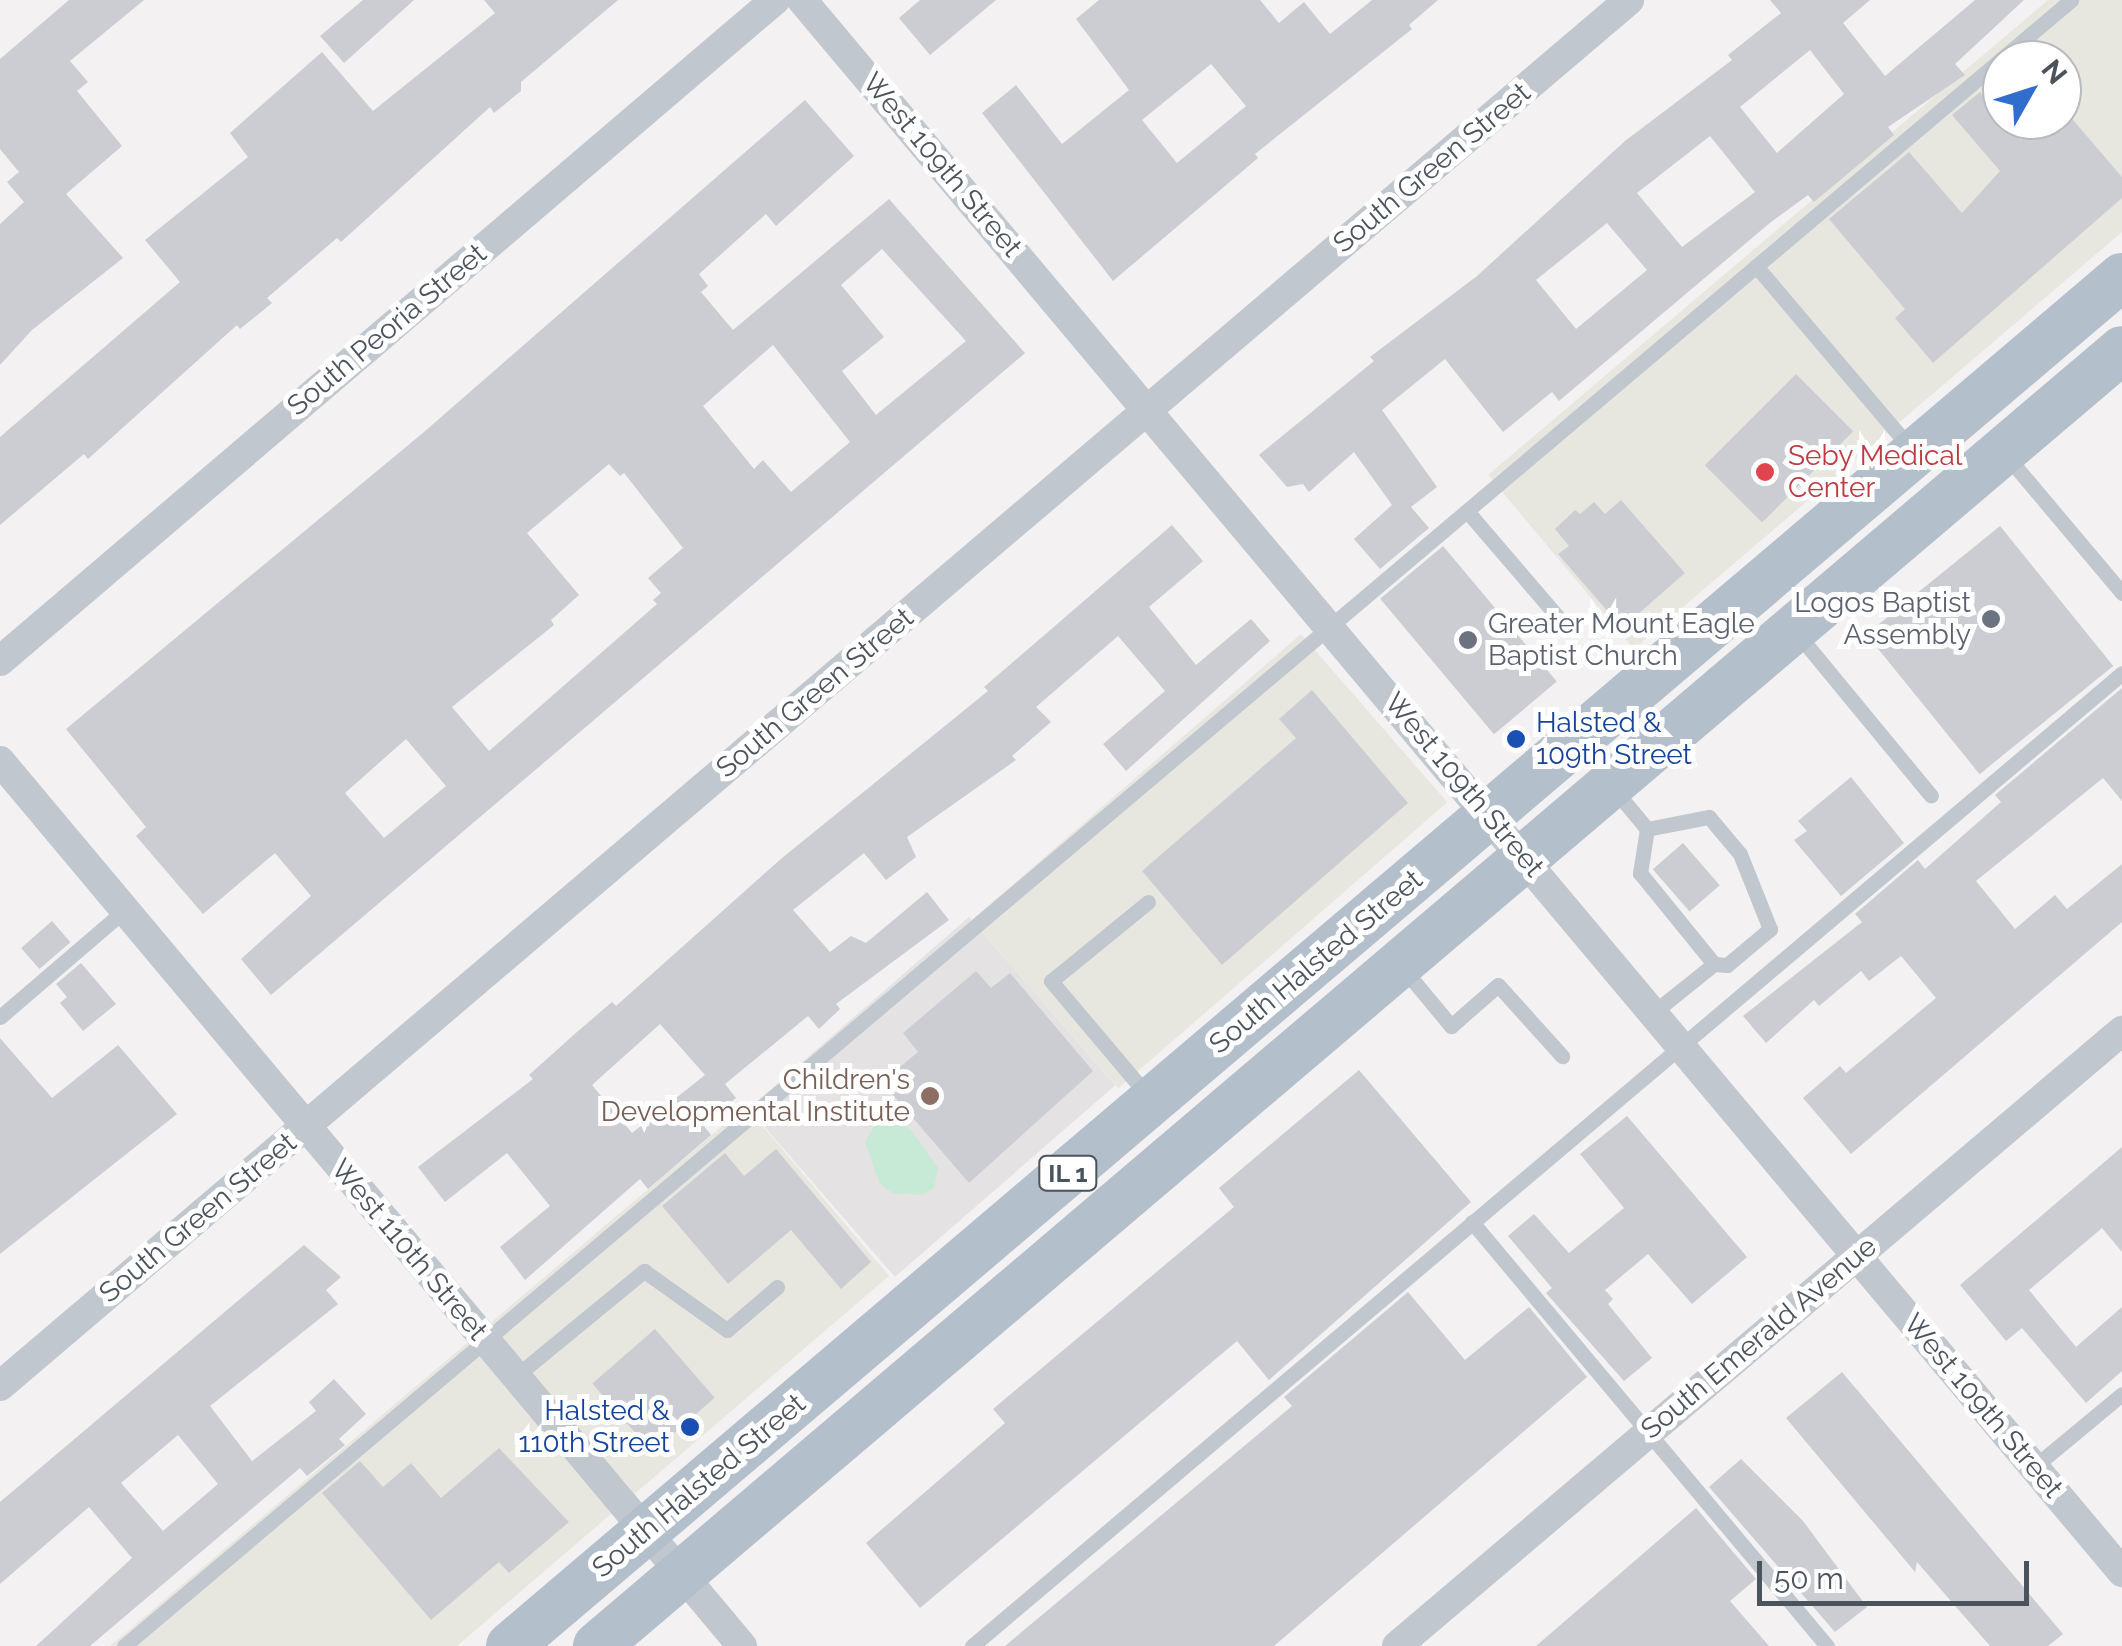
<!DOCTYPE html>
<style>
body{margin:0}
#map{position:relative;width:2122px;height:1646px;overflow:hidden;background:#f3f1f1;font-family:Raleway,sans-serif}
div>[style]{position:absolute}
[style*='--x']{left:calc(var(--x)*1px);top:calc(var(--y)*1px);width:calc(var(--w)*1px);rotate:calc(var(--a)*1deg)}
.commercial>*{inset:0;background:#e8e7df;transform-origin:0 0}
.education>*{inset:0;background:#e4e2e2;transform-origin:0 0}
.green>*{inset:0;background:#c6ead6}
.building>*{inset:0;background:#cbcdd3;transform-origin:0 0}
.service>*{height:15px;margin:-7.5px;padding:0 7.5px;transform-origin:7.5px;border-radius:7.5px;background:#c1c7ce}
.minor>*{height:30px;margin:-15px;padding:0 15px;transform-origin:15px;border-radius:15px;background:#c1c7ce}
.primary>*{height:48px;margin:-24px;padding:0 24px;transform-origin:24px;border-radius:24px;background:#b4bfcc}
.dots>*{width:28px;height:28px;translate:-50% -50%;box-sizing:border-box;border:5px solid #fff;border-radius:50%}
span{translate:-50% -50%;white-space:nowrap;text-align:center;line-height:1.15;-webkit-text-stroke:10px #fff;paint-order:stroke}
.shield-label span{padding:2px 8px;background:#fff;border:2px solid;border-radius:8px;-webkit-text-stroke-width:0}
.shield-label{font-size:25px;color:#4b535c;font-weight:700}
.street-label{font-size:28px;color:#4b535c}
.health-label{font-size:28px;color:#be3a42}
.left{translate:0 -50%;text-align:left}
.worship-label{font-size:28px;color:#5b616d}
.right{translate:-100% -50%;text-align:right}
.transit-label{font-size:28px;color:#164399}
.education-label{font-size:28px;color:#785e54}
.north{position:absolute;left:1982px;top:40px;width:100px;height:100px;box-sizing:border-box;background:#fff;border:2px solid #b7babe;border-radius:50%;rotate:51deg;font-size:28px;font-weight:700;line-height:40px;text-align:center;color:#4b535c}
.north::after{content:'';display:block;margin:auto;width:35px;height:45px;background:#316dcd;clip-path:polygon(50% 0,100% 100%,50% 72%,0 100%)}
.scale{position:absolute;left:1757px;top:1561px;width:272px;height:45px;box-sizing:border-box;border:5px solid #4b535c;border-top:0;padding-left:12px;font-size:30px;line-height:35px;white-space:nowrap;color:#4b535c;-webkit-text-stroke:8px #fff;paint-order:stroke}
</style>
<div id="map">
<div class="commercial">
<i style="clip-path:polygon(evenodd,2048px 0,2122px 0,2122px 232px,1634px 649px,1488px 475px,2048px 0,2002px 60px,2062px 60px,2062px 120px,2002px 120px,2002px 60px)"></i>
<i style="left:1301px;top:634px;width:223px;height:436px;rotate:49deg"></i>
<i style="clip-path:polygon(746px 1106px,889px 1276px,457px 1646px,110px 1646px)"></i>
</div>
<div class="education">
<i style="left:969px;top:917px;width:223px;height:292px;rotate:49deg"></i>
</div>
<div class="green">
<i style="clip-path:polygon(889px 1118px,911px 1130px,938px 1168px,934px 1188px,922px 1195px,892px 1193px,880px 1184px,865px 1142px,878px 1120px)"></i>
</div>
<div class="building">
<i style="clip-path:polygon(69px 0,144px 0,70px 61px,88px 82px,77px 91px,122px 146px,66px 194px,123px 258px,32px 330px,0 365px,0 224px,24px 202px,7px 182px,19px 172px,0 149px,0 59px)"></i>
<i style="clip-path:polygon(363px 0,414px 0,344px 63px,320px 36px)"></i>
<i style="clip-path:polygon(484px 0,618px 0,521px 82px,521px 91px,494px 113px,490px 107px,341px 242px,337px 238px,267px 298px,272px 303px,240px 329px,237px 325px,88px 459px,84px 454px,0 525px,0 437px,180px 282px,145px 240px,248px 157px,230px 133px,322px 52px,373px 111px,495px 13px)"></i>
<i style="clip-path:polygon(920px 0,996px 0,930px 55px,899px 18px)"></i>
<i style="clip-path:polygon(evenodd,1099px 0,1260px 0,1279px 23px,1304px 2px,1330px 34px,1372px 0,1438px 0,1409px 25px,1412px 29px,1255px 154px,1258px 158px,1113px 281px,982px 113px,1016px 85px,1062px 144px,1129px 90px,1076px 19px,1099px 0,1211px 64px,1246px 106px,1177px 163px,1142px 120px,1211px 64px)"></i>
<i style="clip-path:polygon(evenodd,1770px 0,1870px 0,1843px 23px,1885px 76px,1975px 0,2024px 0,1955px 64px,1965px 75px,1888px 127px,1894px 135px,1814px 202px,1808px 195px,1771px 222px,1559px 401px,1552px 392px,1503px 432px,1445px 359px,1382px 410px,1437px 487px,1411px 507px,1429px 528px,1380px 569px,1354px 539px,1392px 505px,1354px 452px,1309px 492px,1303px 484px,1287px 487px,1259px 455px,1374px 361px,1370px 357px,1477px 276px,1625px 141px,1732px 60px,1728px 55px,1781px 13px,1770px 0,1810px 50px,1844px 94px,1777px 153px,1740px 107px,1810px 50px,1770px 0,1710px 136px,1755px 192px,1682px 247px,1637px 193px,1710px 136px,1770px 0,1607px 223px,1647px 270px,1576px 329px,1536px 280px,1607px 223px)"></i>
<i style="clip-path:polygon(1980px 92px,2021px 140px,2044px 120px,2062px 120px,2062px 107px,2122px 177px,2122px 198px,1933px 363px,1895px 318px,1905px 309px,1829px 219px,1909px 152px,1962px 213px,2000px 171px,1952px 115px)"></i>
<i style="clip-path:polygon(evenodd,805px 100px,854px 156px,776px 226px,766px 214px,699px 274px,708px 286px,701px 292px,733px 330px,889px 199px,1025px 353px,271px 995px,241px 959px,311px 896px,275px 853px,203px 914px,136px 836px,146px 827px,66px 729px,424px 432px,805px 100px,882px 249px,966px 341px,876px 415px,842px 371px,884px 337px,841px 285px,882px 249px,805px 100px,773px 345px,850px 442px,791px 492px,763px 460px,754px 469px,703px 406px,773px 345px,805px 100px,609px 464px,620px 476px,624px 473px,683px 548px,648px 578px,661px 593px,653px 600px,657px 604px,489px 751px,452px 707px,554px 625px,551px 620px,579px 595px,527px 533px,609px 464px,805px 100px,406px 739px,446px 786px,384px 838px,345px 793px,406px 739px)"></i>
<i style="left:1796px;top:374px;width:81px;height:129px;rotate:45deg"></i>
<i style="clip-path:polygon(1621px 500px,1685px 573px,1622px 628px,1558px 554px,1569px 546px,1555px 529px,1575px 510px,1580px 514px,1594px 502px,1605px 514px)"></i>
<i style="clip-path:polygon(evenodd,1172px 525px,1203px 561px,1149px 607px,1196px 665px,1251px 619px,1270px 641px,1126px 771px,1103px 744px,1165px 691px,1118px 636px,1036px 707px,1051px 722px,1012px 756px,1016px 760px,907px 837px,916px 857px,886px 880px,864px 853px,793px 910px,830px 952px,851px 936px,866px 943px,927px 892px,949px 920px,836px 1004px,840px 1009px,819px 1029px,808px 1016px,725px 1084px,736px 1098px,703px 1125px,711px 1135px,648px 1189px,640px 1179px,525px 1280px,500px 1247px,550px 1206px,507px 1153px,445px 1202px,418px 1167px,533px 1079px,529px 1075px,577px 1032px,612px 1002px,616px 1006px,782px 858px,988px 691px,984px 687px,1172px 525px,660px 1024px,705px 1075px,632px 1133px,592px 1085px,660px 1024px)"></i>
<i style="left:2000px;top:526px;width:180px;height:172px;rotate:51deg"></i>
<i style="left:1443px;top:546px;width:177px;height:82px;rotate:50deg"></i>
<i style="clip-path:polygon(2122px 688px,2122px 801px,2103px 778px,1976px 881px,2015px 929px,2055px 895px,2067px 909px,2122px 864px,2122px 922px,1851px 1154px,1803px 1098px,1840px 1066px,1846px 1073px,1936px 998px,1901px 956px,1869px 981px,1861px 971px,1819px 1006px,1814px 1000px,1766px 1043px,1743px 1016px,1862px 922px,1855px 914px,1918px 860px,1925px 869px,2001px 802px,1995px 795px)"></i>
<i style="clip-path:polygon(1312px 690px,1408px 803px,1222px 965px,1142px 871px,1296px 738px,1279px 719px)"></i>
<i style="clip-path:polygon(1851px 777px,1904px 843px,1841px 896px,1794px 840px,1807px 831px,1798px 821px)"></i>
<i style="left:1683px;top:843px;width:56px;height:40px;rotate:49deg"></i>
<i style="left:52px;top:921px;width:28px;height:41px;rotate:49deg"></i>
<i style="clip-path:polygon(81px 963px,116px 1004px,83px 1031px,60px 1003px,67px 997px,56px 984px)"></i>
<i style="clip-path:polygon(976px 971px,991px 988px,1010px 973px,1093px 1071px,969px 1183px,882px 1082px,918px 1052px,903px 1033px)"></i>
<i style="clip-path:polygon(0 1038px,52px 1098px,118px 1045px,177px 1114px,0 1254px)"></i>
<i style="clip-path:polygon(1359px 1070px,1471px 1202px,1269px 1380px,1237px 1341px,920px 1608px,866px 1543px,1005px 1423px,993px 1409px,1234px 1207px,1219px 1188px)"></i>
<i style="clip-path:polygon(1627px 1116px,1747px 1257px,1692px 1304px,1648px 1254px,1605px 1290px,1613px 1299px,1608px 1304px,1652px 1358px,1624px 1381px,1546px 1293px,1552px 1288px,1508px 1236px,1534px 1214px,1569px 1253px,1624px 1208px,1580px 1154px)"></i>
<i style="clip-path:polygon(2122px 1147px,2122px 1252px,2102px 1228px,2029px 1290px,2076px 1347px,2122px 1307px,2122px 1371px,2086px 1403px,2022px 1328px,2006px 1341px,1960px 1285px)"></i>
<i style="clip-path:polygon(776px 1149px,871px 1262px,841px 1289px,791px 1230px,728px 1284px,662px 1206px,725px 1153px,744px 1176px)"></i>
<i style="clip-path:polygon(evenodd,304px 1245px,341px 1277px,326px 1290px,338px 1304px,210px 1406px,252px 1461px,316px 1411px,309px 1402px,334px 1379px,366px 1414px,339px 1439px,345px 1445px,307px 1476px,300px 1468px,90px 1646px,36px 1646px,132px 1558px,89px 1507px,0 1584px,0 1502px,304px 1245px,178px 1435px,218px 1484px,163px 1531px,121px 1483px,178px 1435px)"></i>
<i style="clip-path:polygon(1408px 1292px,1465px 1360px,1529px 1307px,1587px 1377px,1274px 1646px,1005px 1646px,1292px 1406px,1284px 1397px)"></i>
<i style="left:655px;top:1329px;width:91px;height:83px;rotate:49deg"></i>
<i style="clip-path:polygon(1842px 1372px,2063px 1634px,2048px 1646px,1990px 1646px,1917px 1562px,1915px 1572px,1786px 1418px)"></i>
<i style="clip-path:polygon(499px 1448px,569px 1522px,509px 1573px,499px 1562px,431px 1620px,322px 1493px,360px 1461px,383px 1487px,411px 1463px,441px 1498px)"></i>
<i style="clip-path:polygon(1741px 1459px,1803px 1521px,1867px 1607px,1835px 1632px,1709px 1487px)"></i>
<i style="clip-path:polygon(1696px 1508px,1756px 1579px,1730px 1601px,1769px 1646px,1536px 1646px)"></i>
</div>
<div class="service">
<i style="--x:1756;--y:266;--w:240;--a:49.7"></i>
<i style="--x:2005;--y:454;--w:182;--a:49.9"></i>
<i style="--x:1467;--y:511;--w:148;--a:49.4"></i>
<i style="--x:1796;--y:632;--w:212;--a:50.5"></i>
<i style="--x:1613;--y:788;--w:53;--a:50.3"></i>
<i style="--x:1647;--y:829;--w:45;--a:99"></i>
<i style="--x:1640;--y:873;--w:117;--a:50.9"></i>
<i style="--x:1714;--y:964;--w:77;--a:141.3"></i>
<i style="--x:1647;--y:829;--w:63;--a:-11"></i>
<i style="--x:1709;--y:817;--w:48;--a:50"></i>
<i style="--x:1740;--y:854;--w:81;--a:68.2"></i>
<i style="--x:1770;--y:929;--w:56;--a:140.1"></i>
<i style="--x:1727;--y:965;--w:13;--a:-176"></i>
<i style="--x:1148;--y:902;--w:125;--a:140.8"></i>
<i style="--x:1051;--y:981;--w:153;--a:49.8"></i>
<i style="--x:1402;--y:967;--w:77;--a:50.3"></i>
<i style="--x:1451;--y:1026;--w:62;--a:-41.1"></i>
<i style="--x:1498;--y:985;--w:96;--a:48"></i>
<i style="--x:0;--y:1017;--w:165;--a:-40.6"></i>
<i style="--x:1472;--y:1222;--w:553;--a:50.06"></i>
<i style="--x:516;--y:1376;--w:166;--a:-39.4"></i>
<i style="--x:644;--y:1271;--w:102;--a:35.4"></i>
<i style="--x:727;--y:1330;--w:66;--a:-40.7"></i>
<i style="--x:2034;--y:1467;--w:114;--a:-39.7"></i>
<i style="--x:124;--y:1646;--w:2550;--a:-40.21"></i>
<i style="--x:972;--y:1646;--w:1506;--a:-40.23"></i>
</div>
<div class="minor">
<i style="--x:802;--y:0;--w:2053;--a:49.98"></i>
<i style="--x:0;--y:661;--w:1019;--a:-40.46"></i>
<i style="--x:0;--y:761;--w:1155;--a:50.02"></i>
<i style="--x:0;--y:1386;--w:2139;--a:-40.39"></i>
<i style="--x:1397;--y:1646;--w:951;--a:-40.31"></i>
</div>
<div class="primary">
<i style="--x:510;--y:1646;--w:2115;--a:-40.34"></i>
<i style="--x:597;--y:1646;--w:2001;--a:-40.36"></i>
</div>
<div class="dots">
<i style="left:1765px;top:472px;background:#e0444e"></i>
<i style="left:1991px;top:619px;background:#6b7280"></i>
<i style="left:1468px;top:640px;background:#6b7280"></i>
<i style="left:1516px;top:739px;background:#1a4fb4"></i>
<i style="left:930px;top:1096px;background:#8d6e63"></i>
<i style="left:690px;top:1427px;background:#1a4fb4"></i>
</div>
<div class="shield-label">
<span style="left:1068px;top:1173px">IL 1</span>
</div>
<div class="street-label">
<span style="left:942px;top:165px;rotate:50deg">West 109th Street</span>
<span style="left:1432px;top:168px;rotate:-40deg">South Green Street</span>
<span style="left:387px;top:330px;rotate:-40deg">South Peoria Street</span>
<span style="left:815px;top:693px;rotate:-40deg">South Green Street</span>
<span style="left:1464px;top:785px;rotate:50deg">West 109th Street</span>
<span style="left:1316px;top:962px;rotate:-40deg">South Halsted Street</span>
<span style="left:198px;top:1218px;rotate:-40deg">South Green Street</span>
<span style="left:409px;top:1250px;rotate:50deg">West 110th Street</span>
<span style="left:1759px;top:1338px;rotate:-40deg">South Emerald Avenue</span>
<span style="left:1983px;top:1406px;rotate:50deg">West 109th Street</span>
<span style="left:699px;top:1486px;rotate:-40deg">South Halsted Street</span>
</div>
<div class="health-label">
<span class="left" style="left:1788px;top:472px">Seby Medical<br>Center</span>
</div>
<div class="worship-label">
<span class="right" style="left:1971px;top:619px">Logos Baptist<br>Assembly</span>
<span class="left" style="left:1488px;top:640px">Greater Mount Eagle<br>Baptist Church</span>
</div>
<div class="transit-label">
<span class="left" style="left:1536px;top:739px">Halsted &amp;<br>109th Street</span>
<span class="right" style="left:670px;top:1427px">Halsted &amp;<br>110th Street</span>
</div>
<div class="education-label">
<span class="right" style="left:910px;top:1096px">Children's<br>Developmental Institute</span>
</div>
<div class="north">N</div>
<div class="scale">50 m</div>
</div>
